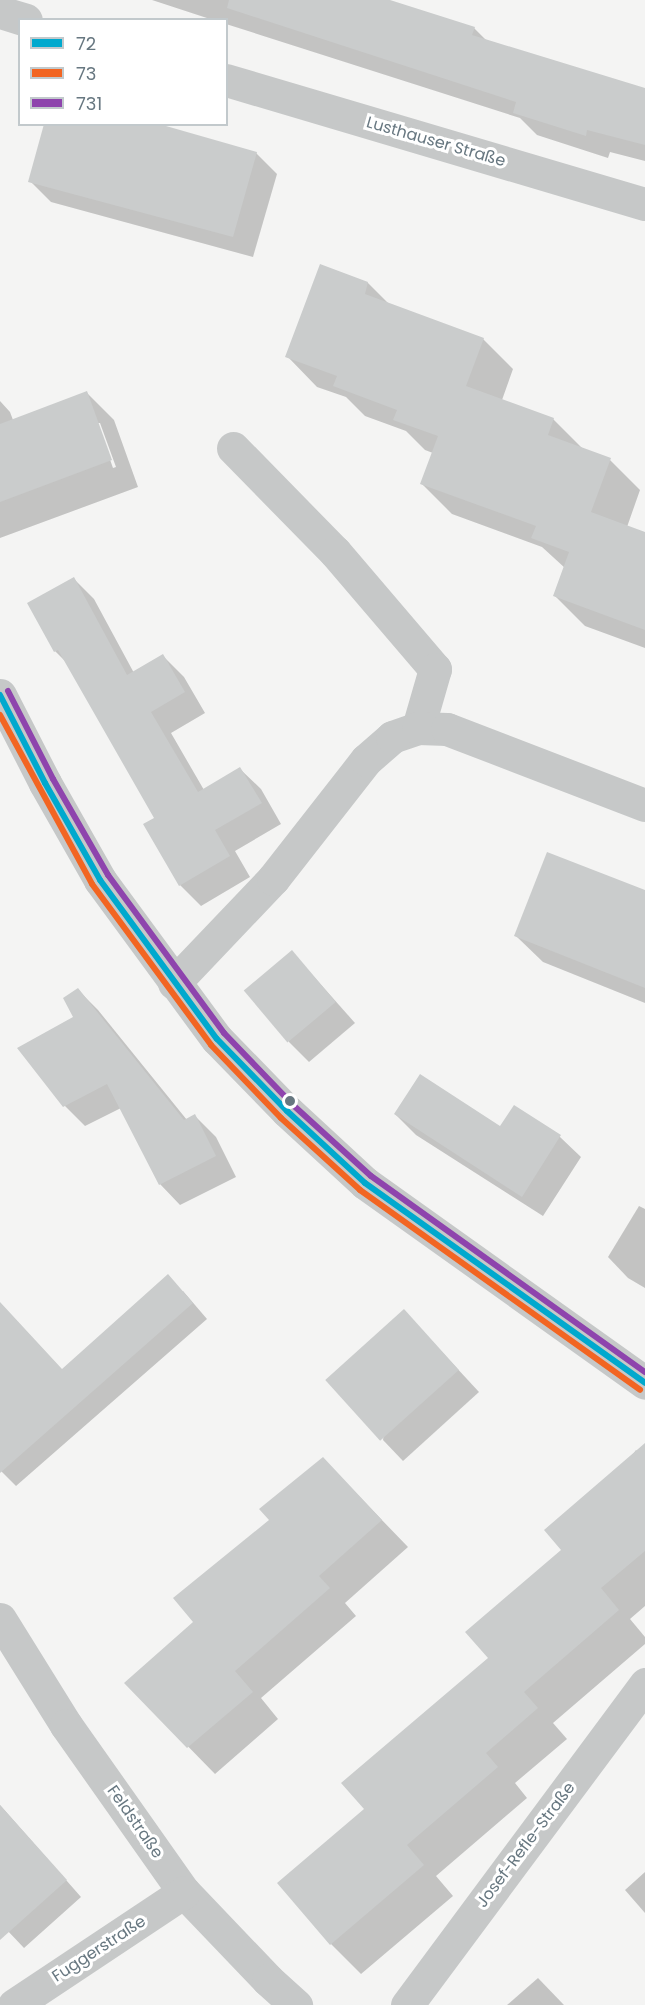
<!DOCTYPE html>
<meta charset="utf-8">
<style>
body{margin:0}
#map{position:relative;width:645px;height:2005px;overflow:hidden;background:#f4f4f3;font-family:Poppins,sans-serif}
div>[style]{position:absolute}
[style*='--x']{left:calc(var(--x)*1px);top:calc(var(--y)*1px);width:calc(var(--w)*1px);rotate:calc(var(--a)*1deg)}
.shadow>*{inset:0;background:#0003}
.building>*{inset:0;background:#cacccc;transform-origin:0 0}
.minor>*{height:33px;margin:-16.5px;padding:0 16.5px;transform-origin:16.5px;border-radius:16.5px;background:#c6c8c8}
.bus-1>*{height:6px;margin:-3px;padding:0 3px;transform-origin:3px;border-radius:3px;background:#00a9ce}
.bus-2>*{height:6px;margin:-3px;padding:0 3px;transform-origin:3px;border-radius:3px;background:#f26522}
.bus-3>*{height:6px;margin:-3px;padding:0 3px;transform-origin:3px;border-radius:3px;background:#8e44ad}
.dots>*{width:16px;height:16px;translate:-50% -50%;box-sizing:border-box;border:3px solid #fff;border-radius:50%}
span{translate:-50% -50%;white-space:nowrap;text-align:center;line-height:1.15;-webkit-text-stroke:6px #fff;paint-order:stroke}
.street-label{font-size:16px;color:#677780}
.legend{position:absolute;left:18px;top:18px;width:210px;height:108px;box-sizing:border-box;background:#fff;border:2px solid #c2c9cc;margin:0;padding:8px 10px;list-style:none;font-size:18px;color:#677780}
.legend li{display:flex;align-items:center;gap:12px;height:30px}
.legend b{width:30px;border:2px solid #c2c9cc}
</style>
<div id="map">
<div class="shadow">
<i style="clip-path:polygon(152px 0,385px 0,474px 28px,487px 41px,645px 90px,645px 161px,610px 152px,608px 158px,537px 135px,520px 118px,226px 24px,226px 20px,213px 20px)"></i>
<i style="clip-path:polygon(256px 153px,277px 174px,253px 257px,51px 202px,30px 181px)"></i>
<i style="clip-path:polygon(321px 266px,368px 283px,389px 304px,483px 339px,513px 369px,502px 400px,553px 419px,583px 449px,610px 460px,640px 490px,627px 527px,645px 533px,645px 648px,585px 626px,555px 596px,565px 568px,542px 547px,452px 514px,422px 484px,433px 453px,425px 450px,406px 431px,365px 416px,346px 397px,317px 387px,287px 356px)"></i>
<i style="clip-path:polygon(evenodd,87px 393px,114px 420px,138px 487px,0 538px,0 401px,10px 412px,13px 420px,87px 393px,97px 423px,100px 423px,116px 467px,113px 468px,97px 423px)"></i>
<i style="clip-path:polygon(74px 579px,94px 599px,134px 673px,163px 656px,184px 677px,205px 713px,171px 733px,204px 790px,240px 769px,261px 789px,281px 824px,235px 851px,250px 877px,201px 906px,180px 885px,156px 818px,67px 663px,55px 651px)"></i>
<i style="clip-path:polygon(645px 892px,645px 1003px,543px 962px,516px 936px)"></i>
<i style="clip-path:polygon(292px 952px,355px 1023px,309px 1062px,289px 1042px)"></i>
<i style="clip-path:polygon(78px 990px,98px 1010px,187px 1120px,195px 1116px,216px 1137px,236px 1177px,180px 1205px,160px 1184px,121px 1108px,85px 1126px,65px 1106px)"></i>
<i style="clip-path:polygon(514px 1107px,560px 1137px,581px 1157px,543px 1216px,416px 1135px,395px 1114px,501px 1128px)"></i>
<i style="clip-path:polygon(639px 1206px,645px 1209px,645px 1288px,628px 1278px,608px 1257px)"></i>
<i style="clip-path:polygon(183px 1291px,207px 1319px,16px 1486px,0 1470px,0 1303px,62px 1370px)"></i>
<i style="clip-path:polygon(404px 1311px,479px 1392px,403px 1461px,383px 1440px)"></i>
<i style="clip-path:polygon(636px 1450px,645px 1459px,645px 1606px,630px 1619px,645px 1637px,645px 1644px,553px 1723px,567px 1739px,515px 1783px,527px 1798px,436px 1876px,453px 1896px,361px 1974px,331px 1944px,366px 1809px,490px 1658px)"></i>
<i style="clip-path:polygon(323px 1459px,408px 1547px,345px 1603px,356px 1616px,261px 1698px,278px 1719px,215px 1774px,126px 1683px,195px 1622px,271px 1520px)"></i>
<i style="clip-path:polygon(0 1805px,81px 1897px,24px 1948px,6px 1929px,0 1935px)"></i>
<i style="clip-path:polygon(645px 1872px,645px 1913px,625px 1890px)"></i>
<i style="clip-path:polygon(538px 1978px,564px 2005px,507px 2005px)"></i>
</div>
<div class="building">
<i style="clip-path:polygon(229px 0,390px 0,475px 27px,472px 35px,645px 88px,645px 145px,587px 130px,586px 136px,513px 113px,516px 102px,227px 8px)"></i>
<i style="clip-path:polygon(44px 124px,159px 124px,257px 152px,233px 237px,28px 182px)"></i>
<i style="clip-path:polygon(320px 264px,368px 282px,365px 294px,484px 338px,466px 386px,554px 418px,548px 435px,611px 458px,591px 512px,645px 532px,645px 630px,553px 596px,569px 552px,531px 538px,536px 526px,420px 484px,438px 436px,393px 420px,397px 410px,333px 386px,337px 376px,285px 357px)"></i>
<i style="clip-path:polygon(87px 391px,112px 460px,0 502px,0 424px)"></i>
<i style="clip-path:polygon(74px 577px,127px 675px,163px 654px,185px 692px,151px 712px,198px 792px,240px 767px,262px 803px,215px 830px,230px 856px,179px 886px,143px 824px,154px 818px,58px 650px,54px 652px,27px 603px)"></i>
<i style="clip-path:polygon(547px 852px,645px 890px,645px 988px,514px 936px)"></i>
<i style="left:292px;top:950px;width:68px;height:63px;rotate:50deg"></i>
<i style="clip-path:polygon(78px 988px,184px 1120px,195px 1114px,216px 1156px,159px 1185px,107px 1084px,63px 1107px,17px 1048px,73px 1017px,63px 998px)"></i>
<i style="clip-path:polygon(420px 1074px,500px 1126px,514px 1105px,561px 1135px,522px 1197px,394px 1114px)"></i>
<i style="clip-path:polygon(168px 1274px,193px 1303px,0 1473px,0 1302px,62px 1369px)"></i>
<i style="left:404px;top:1309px;width:82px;height:106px;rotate:48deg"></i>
<i style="clip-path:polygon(645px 1443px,645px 1551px,601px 1588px,619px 1610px,524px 1692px,538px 1708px,486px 1753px,498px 1767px,407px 1845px,424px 1865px,330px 1945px,277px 1883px,364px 1809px,341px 1783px,488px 1658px,465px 1632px,561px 1550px,544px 1530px)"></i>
<i style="clip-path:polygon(323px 1457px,382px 1520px,319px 1576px,330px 1588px,235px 1671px,253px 1692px,187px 1748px,124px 1683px,193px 1622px,173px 1598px,269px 1520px,259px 1509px)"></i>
<i style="clip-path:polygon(0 1805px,67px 1880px,0 1940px)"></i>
</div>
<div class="minor">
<i style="--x:0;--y:12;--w:27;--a:17"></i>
<i style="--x:226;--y:80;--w:437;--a:16.5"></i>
<i style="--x:233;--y:448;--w:146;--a:45.6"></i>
<i style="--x:335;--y:552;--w:154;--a:49.5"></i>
<i style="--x:435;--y:669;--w:61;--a:106.1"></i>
<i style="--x:0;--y:695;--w:99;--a:62.9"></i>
<i style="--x:45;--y:783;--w:112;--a:60.4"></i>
<i style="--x:100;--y:880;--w:197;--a:53.7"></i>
<i style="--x:217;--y:1039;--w:100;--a:45.8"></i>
<i style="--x:287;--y:1111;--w:106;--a:42.7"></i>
<i style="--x:365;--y:1183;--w:344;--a:35.5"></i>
<i style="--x:174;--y:983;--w:144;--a:-46.4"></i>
<i style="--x:273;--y:879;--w:151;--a:-52"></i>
<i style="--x:366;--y:760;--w:35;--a:-41"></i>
<i style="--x:392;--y:737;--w:28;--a:-19"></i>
<i style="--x:418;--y:728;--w:29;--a:2"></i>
<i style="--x:447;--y:729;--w:212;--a:21"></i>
<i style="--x:0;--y:1619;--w:125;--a:58.1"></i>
<i style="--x:66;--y:1725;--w:204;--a:54.8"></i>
<i style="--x:184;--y:1892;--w:122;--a:46.3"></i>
<i style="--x:268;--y:1980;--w:38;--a:42"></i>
<i style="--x:14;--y:2005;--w:204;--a:-33.6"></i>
<i style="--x:407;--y:2005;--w:400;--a:-53.4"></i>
</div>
<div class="bus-1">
<i style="--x:0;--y:695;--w:99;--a:62.9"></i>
<i style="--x:45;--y:783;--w:112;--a:60.4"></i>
<i style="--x:100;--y:880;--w:197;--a:53.7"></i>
<i style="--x:217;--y:1039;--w:100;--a:45.8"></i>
<i style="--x:287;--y:1111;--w:106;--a:42.7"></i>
<i style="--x:365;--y:1183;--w:344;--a:35.5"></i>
</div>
<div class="bus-2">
<i style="--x:0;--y:715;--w:192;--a:61.4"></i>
<i style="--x:92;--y:884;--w:200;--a:53.5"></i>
<i style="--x:211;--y:1045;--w:101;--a:46.2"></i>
<i style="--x:281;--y:1118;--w:107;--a:42.3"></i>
<i style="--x:360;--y:1190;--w:344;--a:35.5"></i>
</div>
<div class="bus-3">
<i style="--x:8;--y:691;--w:99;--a:62.9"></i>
<i style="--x:53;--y:779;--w:111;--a:60.2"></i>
<i style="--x:108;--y:875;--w:196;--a:53.7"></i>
<i style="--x:224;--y:1033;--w:100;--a:46.2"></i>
<i style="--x:293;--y:1105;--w:105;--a:42.3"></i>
<i style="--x:371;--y:1176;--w:337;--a:35.6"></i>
</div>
<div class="dots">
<i style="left:290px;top:1101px;background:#677780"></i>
</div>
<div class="street-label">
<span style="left:436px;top:142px;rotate:16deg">Lusthauser Straße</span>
<span style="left:135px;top:1822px;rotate:55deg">Feldstraße</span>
<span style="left:526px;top:1845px;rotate:-53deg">Josef-Refle-Straße</span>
<span style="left:99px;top:1949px;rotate:-33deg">Fuggerstraße</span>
</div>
<ul class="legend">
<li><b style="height:8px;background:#00a9ce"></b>72</li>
<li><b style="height:8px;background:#f26522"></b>73</li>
<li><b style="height:8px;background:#8e44ad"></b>731</li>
</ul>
</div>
